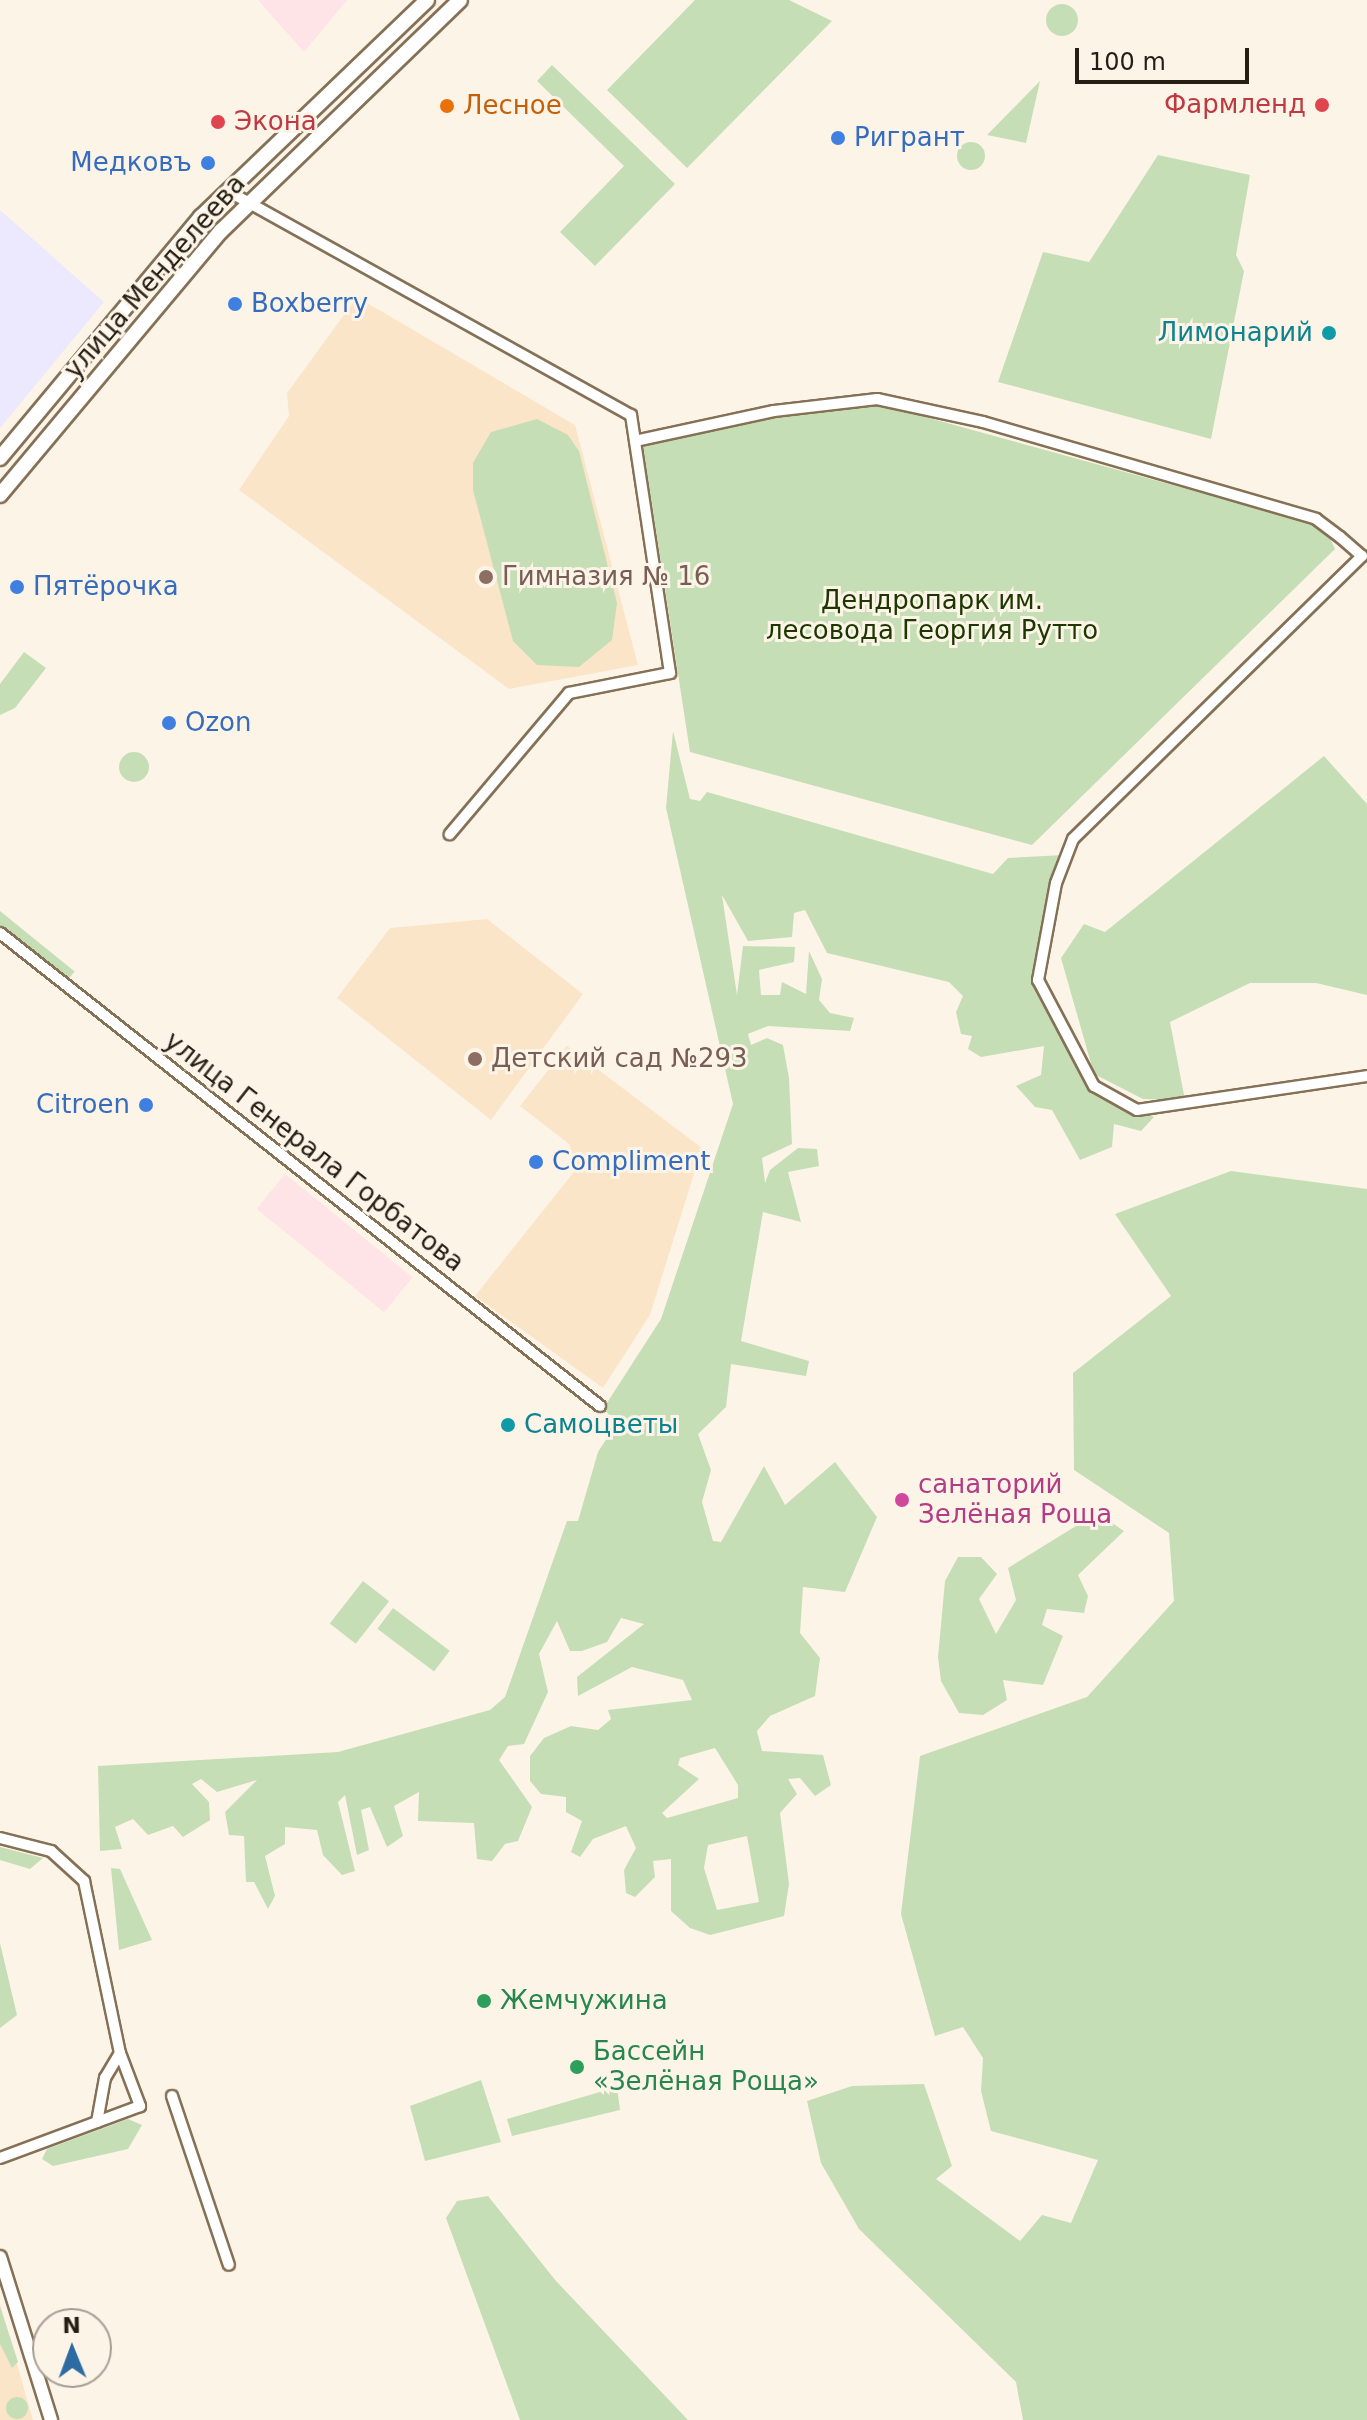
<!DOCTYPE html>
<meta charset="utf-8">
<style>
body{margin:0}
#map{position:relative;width:1367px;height:2420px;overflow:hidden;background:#fdf4e8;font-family:"DejaVu Sans",sans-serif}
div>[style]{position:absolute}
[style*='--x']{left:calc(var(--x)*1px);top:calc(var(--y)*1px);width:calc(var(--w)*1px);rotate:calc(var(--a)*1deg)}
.commercial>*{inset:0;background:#ece8fe}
.industrial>*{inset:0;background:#fee3e7;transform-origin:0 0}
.built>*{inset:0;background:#fbe5c8}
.green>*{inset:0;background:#c6deb5;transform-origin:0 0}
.round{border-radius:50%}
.roads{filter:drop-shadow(2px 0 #857156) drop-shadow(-2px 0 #857156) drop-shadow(0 2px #857156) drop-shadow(0 -2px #857156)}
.minor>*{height:10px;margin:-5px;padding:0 5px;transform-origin:5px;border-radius:5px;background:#fff}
.tertiary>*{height:12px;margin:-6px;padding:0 6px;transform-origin:6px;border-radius:6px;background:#fff}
.secondary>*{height:14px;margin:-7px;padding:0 7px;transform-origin:7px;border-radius:7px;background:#fff}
.dots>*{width:22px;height:22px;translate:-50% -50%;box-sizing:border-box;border:4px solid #fdf4e8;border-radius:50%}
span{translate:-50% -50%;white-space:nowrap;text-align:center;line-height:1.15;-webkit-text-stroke:6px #fdf4e8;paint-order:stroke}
.health-label{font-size:26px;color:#be3a42}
.right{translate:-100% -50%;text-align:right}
.left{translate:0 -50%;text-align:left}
.food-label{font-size:26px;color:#c56008}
.shop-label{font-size:26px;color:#366cbe}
.street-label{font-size:26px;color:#261e13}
.culture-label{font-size:26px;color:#0d838f}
.education-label{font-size:26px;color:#785e54}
.park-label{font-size:26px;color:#1c3700}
.hotel-label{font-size:26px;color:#b23c85}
.leisure-label{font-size:26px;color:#27864d}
.north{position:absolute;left:32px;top:2308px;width:80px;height:80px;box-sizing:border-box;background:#fdf4e8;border:2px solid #a79e93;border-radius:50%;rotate:359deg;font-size:22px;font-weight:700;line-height:32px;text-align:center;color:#261e13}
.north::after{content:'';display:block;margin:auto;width:28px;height:36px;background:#2d6ca3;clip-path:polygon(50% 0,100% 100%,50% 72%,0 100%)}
.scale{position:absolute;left:1075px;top:48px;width:174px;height:36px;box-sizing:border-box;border:4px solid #261e13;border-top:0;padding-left:10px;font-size:24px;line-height:28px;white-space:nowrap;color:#261e13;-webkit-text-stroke:6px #fdf4e8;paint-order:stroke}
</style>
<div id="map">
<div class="commercial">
<i style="clip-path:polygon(0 210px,104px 302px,0 428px)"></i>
</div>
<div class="industrial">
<i style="clip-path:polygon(258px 0,347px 0,304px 52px)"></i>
<i style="left:285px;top:1174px;width:164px;height:45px;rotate:39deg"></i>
</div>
<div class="built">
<i style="clip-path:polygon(357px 297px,575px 425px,638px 665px,509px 689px,239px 490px,289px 416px,287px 393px)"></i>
<i style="clip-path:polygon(487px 919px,583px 994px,491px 1120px,337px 998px,390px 928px)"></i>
<i style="clip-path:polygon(567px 1046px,702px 1148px,650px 1315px,603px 1388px,475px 1296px,577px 1168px,569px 1144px,520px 1106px)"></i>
<i style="clip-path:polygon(0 2304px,33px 2420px,0 2420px)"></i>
</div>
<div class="green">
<i style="clip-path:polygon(695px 0,789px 0,832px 21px,687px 168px,607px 90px)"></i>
<i class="round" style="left:1046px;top:4px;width:32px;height:32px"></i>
<i style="clip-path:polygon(552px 65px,675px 184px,595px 266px,560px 232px,624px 166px,537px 81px)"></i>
<i style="clip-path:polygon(1040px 81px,1026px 143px,987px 135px)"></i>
<i class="round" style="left:957px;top:142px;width:28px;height:28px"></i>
<i style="clip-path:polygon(1158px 155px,1250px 175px,1236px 255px,1244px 271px,1211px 439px,998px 382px,1043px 252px,1089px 262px)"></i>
<i style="clip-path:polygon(878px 404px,1325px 527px,1335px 549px,1032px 845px,690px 752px,643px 445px,774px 416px)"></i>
<i style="clip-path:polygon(537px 419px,568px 435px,579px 451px,617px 603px,612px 640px,579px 667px,537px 665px,513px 641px,473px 490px,473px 463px,491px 432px)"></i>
<i style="clip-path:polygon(24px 652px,46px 668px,15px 708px,0 715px,0 684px)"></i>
<i style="clip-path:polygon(evenodd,673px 731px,690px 799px,700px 801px,707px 792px,993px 874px,1008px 858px,1063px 855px,1035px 983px,1086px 1087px,1154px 1117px,1141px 1131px,1114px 1124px,1112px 1147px,1080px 1160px,1052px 1110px,1035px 1107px,1016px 1086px,1041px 1075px,1044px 1046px,981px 1057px,968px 1049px,972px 1036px,961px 1034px,956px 1012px,963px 996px,949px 982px,827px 953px,805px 910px,794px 913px,792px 937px,748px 941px,722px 895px,737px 995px,743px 946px,795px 947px,794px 962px,759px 970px,761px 995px,780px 995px,782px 982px,806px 994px,809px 951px,822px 979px,819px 1000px,830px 1013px,854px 1018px,850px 1031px,768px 1026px,748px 1034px,751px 1045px,767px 1038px,783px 1045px,789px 1078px,792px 1144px,762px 1158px,765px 1183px,770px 1170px,798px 1148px,817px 1149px,819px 1166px,788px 1172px,801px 1222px,763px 1212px,741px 1341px,809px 1361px,806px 1376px,731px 1364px,726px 1407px,698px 1434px,711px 1470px,702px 1502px,713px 1541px,721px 1542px,764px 1466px,785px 1505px,835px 1462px,877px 1517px,845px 1592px,803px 1587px,800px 1633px,820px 1658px,815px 1696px,770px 1716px,757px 1731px,762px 1751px,823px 1755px,831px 1785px,815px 1796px,800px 1778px,788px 1779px,797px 1794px,780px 1813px,789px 1884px,784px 1916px,710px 1935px,690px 1928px,671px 1911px,671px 1859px,653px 1861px,655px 1877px,635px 1897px,626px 1893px,624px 1870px,636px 1848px,626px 1826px,593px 1839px,580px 1857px,571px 1852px,582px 1821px,566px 1812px,566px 1797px,541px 1794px,530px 1781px,530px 1756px,544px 1738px,571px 1726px,598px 1730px,611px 1719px,608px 1710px,692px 1700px,683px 1680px,632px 1667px,578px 1696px,577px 1677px,644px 1624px,621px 1618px,607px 1642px,582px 1651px,570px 1651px,557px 1621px,539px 1654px,548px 1692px,524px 1744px,508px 1746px,499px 1760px,532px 1807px,518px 1841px,505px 1844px,492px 1861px,477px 1859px,474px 1823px,418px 1821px,419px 1792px,394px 1806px,403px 1836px,387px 1847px,370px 1807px,361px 1810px,369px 1850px,357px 1855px,345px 1795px,338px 1802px,355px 1871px,342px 1875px,323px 1855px,317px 1830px,285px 1827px,285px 1844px,265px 1856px,275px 1896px,268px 1909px,254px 1882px,246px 1882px,244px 1836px,229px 1835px,225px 1812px,257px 1780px,217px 1792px,201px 1779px,192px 1784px,209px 1802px,210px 1820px,183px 1837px,173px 1826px,148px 1835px,133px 1819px,115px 1827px,122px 1849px,100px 1851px,98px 1766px,338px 1752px,490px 1710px,505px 1697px,567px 1521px,578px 1521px,598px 1452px,617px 1422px,603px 1409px,661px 1319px,733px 1104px,666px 808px,673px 731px,715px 1748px,738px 1785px,738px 1798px,667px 1818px,662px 1813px,699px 1779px,678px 1765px,680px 1758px,715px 1748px,673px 731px,747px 1836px,759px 1902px,717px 1910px,704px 1868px,708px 1845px,747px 1836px)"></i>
<i class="round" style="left:119px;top:752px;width:30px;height:30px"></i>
<i style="clip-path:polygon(1324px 756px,1367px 804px,1367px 995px,1316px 983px,1250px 983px,1170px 1022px,1185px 1100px,1143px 1099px,1094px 1074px,1061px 958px,1084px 924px,1105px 932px)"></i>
<i style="left:0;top:911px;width:96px;height:12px;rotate:39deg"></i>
<i style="clip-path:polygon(1231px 1171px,1367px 1189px,1367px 2420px,1023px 2420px,1016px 2382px,859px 2229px,821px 2163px,807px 2101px,852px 2086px,924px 2084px,952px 2166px,936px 2179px,1020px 2241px,1042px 2215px,1071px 2223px,1098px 2160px,991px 2131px,981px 2091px,983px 2058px,963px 2027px,935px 2036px,901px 1914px,920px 1756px,1087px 1697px,1174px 1601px,1169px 1533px,1074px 1470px,1073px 1373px,1171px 1296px,1115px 1214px)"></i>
<i style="clip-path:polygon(1097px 1513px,1124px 1531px,1078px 1575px,1088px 1596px,1084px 1613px,1047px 1609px,1042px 1625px,1063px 1636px,1043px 1685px,1003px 1680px,1007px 1700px,983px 1715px,959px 1713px,941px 1681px,938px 1657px,945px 1581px,958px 1557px,981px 1557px,997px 1574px,979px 1599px,996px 1634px,1016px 1600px,1008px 1568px)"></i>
<i style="left:363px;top:1581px;width:33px;height:54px;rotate:38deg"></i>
<i style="left:393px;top:1608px;width:71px;height:26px;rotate:37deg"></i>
<i style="clip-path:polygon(0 1847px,43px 1858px,30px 1869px,0 1860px)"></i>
<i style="clip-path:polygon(111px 1868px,120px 1869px,152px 1940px,119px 1950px)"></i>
<i style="clip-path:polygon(0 1943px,17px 2015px,0 2028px)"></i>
<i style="clip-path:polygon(481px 2080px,501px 2142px,425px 2161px,410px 2106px)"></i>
<i style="clip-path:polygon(617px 2087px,620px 2110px,512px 2136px,507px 2119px)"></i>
<i style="clip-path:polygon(128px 2119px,142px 2125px,128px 2149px,53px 2166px,42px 2159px,47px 2149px)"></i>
<i style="clip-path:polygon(488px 2196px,556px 2281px,688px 2420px,520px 2420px,446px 2218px,457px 2201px)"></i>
<i style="clip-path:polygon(0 2306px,18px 2362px,12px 2368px,0 2344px)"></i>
<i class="round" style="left:6px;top:2397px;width:22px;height:22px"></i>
</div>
<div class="roads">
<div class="minor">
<i style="--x:228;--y:191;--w:461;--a:29.1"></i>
<i style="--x:631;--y:415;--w:261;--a:81.4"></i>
<i style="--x:670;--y:673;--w:103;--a:168.8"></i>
<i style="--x:569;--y:693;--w:185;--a:130.2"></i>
<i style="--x:635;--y:441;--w:142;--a:-12.2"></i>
<i style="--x:774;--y:411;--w:104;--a:-6.6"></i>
<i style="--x:877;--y:399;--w:108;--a:12.2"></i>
<i style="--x:983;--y:422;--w:347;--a:16.2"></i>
<i style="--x:1316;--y:519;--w:30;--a:37"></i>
<i style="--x:1340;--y:537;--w:29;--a:41"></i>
<i style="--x:1362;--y:556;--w:404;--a:135.6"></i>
<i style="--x:1073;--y:839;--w:47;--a:111.1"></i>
<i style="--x:1056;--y:883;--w:99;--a:100.5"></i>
<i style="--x:1038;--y:980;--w:120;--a:62.2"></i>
<i style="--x:1094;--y:1086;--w:49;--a:29.2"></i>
<i style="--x:1137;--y:1110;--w:232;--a:-8.4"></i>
<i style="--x:0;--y:933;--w:764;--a:38.25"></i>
<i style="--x:0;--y:1838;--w:53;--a:14.3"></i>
<i style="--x:51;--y:1851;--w:45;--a:42.3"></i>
<i style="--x:84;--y:1881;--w:176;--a:78.2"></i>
<i style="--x:120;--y:2053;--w:57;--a:69.3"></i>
<i style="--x:140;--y:2106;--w:149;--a:159.6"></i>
<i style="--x:172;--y:2096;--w:178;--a:71.4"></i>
<i style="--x:97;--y:2122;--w:45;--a:-79.7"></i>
<i style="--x:105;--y:2078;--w:29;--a:-59"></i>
</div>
<div class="tertiary">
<i style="--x:0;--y:2257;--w:171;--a:72.6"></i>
</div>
<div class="secondary">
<i style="--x:0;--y:458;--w:314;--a:-50.2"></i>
<i style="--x:201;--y:217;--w:313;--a:-43.8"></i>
<i style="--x:0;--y:495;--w:344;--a:-50.1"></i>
<i style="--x:221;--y:231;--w:332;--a:-44"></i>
</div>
</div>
<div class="dots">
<i style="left:1322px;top:105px;background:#e0444e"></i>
<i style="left:447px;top:106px;background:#e8710a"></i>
<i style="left:218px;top:122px;background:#e0444e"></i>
<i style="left:838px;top:138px;background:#3f7fe0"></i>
<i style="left:208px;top:163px;background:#3f7fe0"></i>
<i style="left:235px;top:304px;background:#3f7fe0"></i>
<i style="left:1329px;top:333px;background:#0f9aa8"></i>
<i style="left:486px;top:577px;background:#8d6e63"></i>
<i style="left:17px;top:587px;background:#3f7fe0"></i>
<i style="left:169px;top:723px;background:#3f7fe0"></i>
<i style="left:475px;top:1059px;background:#8d6e63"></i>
<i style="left:146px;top:1105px;background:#3f7fe0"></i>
<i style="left:536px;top:1162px;background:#3f7fe0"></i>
<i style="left:508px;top:1425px;background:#0f9aa8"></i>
<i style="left:902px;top:1500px;background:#d1479c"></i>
<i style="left:484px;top:2001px;background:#2e9e5b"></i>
<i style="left:577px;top:2067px;background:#2e9e5b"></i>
</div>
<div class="health-label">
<span class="right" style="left:1306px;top:105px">Фармленд</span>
<span class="left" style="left:234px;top:122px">Экона</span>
</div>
<div class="food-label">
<span class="left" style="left:463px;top:106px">Лесное</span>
</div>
<div class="shop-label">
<span class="left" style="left:854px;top:138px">Ригрант</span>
<span class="right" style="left:192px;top:163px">Медковъ</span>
<span class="left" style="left:251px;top:304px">Boxberry</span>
<span class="left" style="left:33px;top:587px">Пятёрочка</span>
<span class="left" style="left:185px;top:723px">Ozon</span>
<span class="right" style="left:130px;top:1105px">Citroen</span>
<span class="left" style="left:552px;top:1162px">Compliment</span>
</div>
<div class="street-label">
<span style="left:155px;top:277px;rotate:-49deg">улица Менделеева</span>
<span style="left:314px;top:1152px;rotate:38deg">улица Генерала Горбатова</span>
</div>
<div class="culture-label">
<span class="right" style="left:1313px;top:333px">Лимонарий</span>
<span class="left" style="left:524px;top:1425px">Самоцветы</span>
</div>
<div class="education-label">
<span class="left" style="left:502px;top:577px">Гимназия № 16</span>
<span class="left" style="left:491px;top:1059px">Детский сад №293</span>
</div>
<div class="park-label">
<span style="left:932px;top:616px">Дендропарк им.<br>лесовода Георгия Рутто</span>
</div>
<div class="hotel-label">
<span class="left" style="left:918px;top:1500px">санаторий<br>Зелёная Роща</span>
</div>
<div class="leisure-label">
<span class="left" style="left:500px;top:2001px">Жемчужина</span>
<span class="left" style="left:593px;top:2067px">Бассейн<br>«Зелёная Роща»</span>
</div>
<div class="north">N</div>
<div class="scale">100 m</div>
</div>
